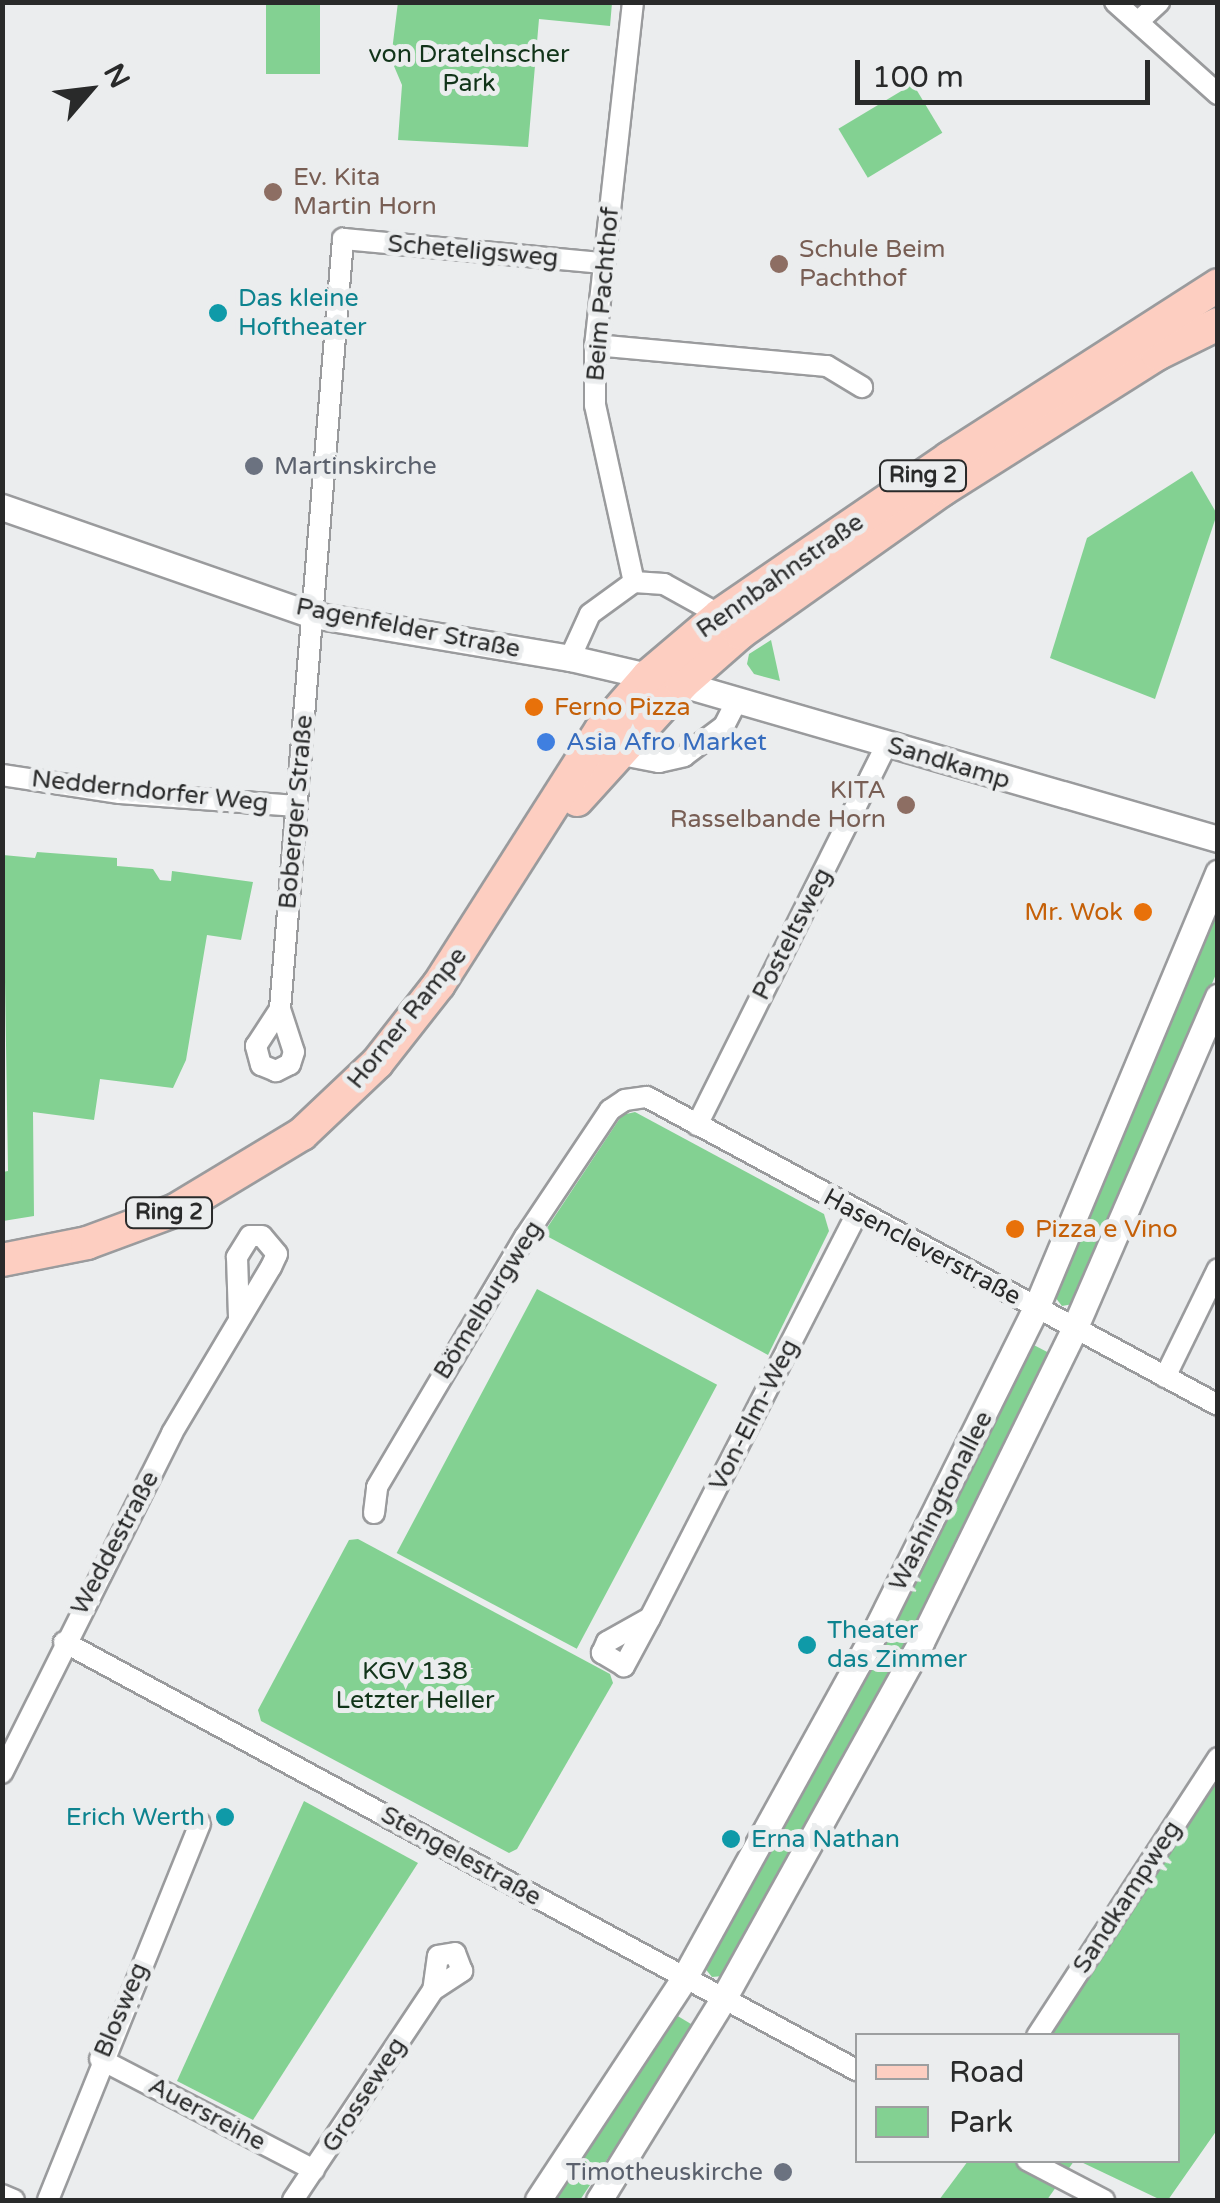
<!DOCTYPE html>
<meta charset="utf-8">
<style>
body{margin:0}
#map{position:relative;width:1220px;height:2203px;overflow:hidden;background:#ebedee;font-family:"Varela Round",sans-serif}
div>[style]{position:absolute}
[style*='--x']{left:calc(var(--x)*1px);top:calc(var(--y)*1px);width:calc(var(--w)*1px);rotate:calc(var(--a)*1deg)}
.green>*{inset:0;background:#83d192;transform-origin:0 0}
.roads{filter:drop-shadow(2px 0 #9a9b9d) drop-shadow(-2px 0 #9a9b9d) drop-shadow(0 2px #9a9b9d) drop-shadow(0 -2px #9a9b9d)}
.minor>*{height:20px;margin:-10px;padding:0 10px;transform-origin:10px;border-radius:10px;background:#fff}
.tertiary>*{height:25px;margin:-12.5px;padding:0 12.5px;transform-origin:12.5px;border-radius:12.5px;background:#fff}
.primary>*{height:32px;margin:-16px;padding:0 16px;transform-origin:16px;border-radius:16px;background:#fdcec1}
.dots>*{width:28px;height:28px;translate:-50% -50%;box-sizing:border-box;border:5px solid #ebedee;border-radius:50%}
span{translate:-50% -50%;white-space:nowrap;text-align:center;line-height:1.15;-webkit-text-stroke:10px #ebedee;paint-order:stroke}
.shield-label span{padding:2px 8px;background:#ebedee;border:2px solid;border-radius:8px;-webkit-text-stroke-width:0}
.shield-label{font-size:22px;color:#292a2a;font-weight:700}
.park-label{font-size:25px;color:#113419}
.education-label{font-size:25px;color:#785e54}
.left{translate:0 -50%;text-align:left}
.right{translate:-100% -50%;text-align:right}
.street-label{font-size:25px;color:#292a2a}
.culture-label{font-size:25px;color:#0d838f}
.worship-label{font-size:25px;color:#5b616d}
.food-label{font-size:25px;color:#c56008}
.shop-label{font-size:25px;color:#366cbe}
.frame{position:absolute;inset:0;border:5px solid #292a2a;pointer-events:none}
.legend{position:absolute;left:855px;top:2033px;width:325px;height:130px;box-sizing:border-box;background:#ebedee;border:2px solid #9d9fa0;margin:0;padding:12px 18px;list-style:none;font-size:30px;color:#292a2a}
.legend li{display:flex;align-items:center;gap:20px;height:50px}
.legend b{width:50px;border:2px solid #9d9fa0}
.north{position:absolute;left:40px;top:40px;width:100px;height:100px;-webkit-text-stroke:8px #ebedee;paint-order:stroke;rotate:62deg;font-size:28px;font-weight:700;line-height:40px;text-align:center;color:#292a2a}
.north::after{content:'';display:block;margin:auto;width:35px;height:45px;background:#292a2a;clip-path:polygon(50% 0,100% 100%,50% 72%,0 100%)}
.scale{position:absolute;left:855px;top:60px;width:295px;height:45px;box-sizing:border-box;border:5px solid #292a2a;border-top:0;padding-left:12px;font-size:30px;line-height:35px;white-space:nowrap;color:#292a2a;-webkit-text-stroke:8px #ebedee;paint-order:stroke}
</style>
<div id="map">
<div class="green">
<i style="clip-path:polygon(398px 2px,612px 2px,612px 3px,610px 26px,539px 19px,528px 147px,398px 140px,402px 85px,391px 59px)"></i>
<i style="left:266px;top:3px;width:54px;height:71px"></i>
<i style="left:913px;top:84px;width:57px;height:87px;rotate:59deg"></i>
<i style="clip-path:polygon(1192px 471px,1217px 514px,1155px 699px,1050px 658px,1087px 538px)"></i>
<i style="clip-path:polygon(771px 640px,780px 681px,754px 674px,747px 664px,749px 654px)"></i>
<i style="clip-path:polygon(37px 852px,117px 858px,117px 866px,153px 869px,160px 880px,171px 881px,172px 871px,253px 882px,241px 940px,207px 935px,186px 1060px,173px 1088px,100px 1079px,94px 1120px,33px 1112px,34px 1216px,3px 1221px,3px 1172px,8px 1171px,3px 855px,35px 858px)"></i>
<i style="clip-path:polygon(1217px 887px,1217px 972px,1073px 1304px,1062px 1306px,1051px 1292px)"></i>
<i style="clip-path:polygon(635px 1112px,824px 1214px,829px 1231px,768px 1355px,543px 1234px,622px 1115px)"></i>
<i style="left:537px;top:1289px;width:204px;height:299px;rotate:28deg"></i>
<i style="clip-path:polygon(1028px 1342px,1053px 1355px,992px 1488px,723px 1976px,712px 1977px,703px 1966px)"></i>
<i style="clip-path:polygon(358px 1539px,610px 1674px,613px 1683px,517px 1849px,509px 1853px,261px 1721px,258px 1710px,349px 1540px)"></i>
<i style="clip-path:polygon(1217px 1771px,1217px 2130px,1168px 2200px,1161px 2200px,1079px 2161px,1178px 2160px,1178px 2036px,1049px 2036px)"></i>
<i style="clip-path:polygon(304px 1801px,418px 1863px,253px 2120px,177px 2081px)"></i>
<i style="clip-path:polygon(671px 2012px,696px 2027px,580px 2200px,553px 2200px)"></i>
<i style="clip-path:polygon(968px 2161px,1074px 2161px,1047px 2200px,939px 2200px)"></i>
</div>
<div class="roads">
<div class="minor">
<i style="--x:633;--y:2;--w:345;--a:96.3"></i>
<i style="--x:595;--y:345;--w:60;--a:90"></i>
<i style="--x:595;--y:405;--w:181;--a:77.6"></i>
<i style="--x:1115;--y:2;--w:138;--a:41.8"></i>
<i style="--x:1141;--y:19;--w:25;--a:-43"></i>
<i style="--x:595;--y:345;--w:233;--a:5.2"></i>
<i style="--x:827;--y:366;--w:41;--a:31"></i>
<i style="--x:570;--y:658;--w:48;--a:-65.6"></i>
<i style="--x:590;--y:614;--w:54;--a:-36"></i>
<i style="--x:634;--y:582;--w:30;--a:4"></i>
<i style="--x:664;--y:584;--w:64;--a:29"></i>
<i style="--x:617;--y:754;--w:43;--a:10.8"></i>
<i style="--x:659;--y:762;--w:26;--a:-13"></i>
<i style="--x:684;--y:756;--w:50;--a:-36.9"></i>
<i style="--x:724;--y:726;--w:29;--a:-63"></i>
<i style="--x:2;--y:775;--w:119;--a:8.7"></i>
<i style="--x:120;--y:793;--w:177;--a:4.2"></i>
<i style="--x:280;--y:1009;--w:45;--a:72"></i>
<i style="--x:294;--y:1052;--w:13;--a:108"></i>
<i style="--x:290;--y:1064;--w:16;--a:153"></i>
<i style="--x:276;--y:1071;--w:16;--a:-158"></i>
<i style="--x:261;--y:1065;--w:20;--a:-105"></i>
<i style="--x:256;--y:1046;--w:44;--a:-57"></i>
<i style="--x:280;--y:1009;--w:773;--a:-85.32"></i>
<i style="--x:343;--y:239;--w:262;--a:5.3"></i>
<i style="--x:697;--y:1125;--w:426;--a:-63.5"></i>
<i style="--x:1165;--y:1377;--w:120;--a:-63.9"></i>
<i style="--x:374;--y:1513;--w:26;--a:-83"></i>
<i style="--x:377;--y:1487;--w:291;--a:-59.4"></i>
<i style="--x:525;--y:1237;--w:153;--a:-56.2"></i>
<i style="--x:610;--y:1110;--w:18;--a:-34"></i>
<i style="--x:625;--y:1100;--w:22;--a:-8"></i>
<i style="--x:647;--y:1097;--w:649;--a:28.34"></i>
<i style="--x:650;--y:1618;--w:55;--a:118.4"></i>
<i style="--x:624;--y:1666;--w:26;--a:-149"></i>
<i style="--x:602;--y:1653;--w:12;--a:-66"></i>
<i style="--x:607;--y:1642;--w:49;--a:-29.2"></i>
<i style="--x:650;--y:1618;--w:456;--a:-62.9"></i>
<i style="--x:64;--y:1642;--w:902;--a:28.38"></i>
<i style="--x:2;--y:1773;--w:380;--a:-63.4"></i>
<i style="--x:172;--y:1433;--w:193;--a:-59.2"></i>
<i style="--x:271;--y:1267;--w:14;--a:-65"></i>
<i style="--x:277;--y:1254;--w:23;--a:-130"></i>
<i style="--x:262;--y:1236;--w:12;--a:180"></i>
<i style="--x:250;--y:1236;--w:25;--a:122"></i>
<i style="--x:237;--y:1257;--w:61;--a:88.1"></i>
<i style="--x:1037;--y:2036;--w:332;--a:-56.9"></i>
<i style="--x:100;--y:2059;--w:241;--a:27.4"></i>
<i style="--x:1027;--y:2160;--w:87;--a:27.5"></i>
<i style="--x:2;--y:2195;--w:13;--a:23"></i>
<i style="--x:48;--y:2200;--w:406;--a:-68"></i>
<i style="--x:293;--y:2200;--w:252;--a:-56.3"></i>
<i style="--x:433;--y:1990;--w:35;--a:-33"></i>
<i style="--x:462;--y:1971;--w:19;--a:-111"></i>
<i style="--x:455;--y:1953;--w:17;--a:170"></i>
<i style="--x:438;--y:1956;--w:34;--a:98"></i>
</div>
<div class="tertiary">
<i style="--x:2;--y:507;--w:329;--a:19.2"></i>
<i style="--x:313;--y:615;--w:261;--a:9.5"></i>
<i style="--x:570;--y:658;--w:115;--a:13.1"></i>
<i style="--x:682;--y:684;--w:558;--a:16.13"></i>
<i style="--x:538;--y:2200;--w:263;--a:-56.6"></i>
<i style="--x:683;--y:1980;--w:389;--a:-61.1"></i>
<i style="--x:871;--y:1640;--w:371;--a:-63.6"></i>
<i style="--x:1036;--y:1308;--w:472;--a:-67.3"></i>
<i style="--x:599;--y:2200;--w:234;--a:-58.3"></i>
<i style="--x:722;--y:2001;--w:410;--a:-61"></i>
<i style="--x:921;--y:1642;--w:351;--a:-63.9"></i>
<i style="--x:1075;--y:1327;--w:360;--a:-66.6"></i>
</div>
<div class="primary">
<i style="--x:577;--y:800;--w:156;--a:-47.8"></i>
<i style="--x:682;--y:684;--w:77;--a:-41.3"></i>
<i style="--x:740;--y:633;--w:247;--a:-35.3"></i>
<i style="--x:942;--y:490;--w:254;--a:-32.3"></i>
<i style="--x:1157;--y:354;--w:68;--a:-26.2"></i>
<i style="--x:2;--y:1260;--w:87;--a:-11.3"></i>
<i style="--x:87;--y:1243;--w:95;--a:-20.3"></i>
<i style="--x:176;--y:1210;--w:147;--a:-31.1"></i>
<i style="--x:302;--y:1134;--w:103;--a:-43.4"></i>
<i style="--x:377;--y:1063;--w:100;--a:-51.9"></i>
<i style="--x:439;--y:984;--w:301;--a:-57.5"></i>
<i style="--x:601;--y:730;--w:72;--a:-49"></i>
<i style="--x:648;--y:676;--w:94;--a:-40.3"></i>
<i style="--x:720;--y:615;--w:278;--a:-34.4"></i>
<i style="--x:949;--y:458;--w:320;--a:-32.7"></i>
</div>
</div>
<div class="dots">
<i style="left:273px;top:192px;background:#8d6e63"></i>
<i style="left:779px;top:264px;background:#8d6e63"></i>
<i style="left:218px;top:313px;background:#0f9aa8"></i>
<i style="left:254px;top:466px;background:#6b7280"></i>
<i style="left:534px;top:707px;background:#e8710a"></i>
<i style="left:546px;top:742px;background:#3f7fe0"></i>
<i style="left:906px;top:805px;background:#8d6e63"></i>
<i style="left:1143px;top:912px;background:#e8710a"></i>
<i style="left:1015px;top:1229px;background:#e8710a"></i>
<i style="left:807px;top:1645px;background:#0f9aa8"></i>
<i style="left:225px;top:1817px;background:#0f9aa8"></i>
<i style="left:731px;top:1839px;background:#0f9aa8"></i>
<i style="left:783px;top:2172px;background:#6b7280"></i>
</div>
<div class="shield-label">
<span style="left:923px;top:476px">Ring 2</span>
<span style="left:169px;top:1213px">Ring 2</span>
</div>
<div class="park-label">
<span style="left:469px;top:69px">von Dratelnscher<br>Park</span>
<span style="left:415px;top:1686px">KGV 138<br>Letzter Heller</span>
</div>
<div class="education-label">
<span class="left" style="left:293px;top:192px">Ev. Kita<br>Martin Horn</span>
<span class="left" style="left:799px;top:264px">Schule Beim<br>Pachthof</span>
<span class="right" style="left:886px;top:805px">KITA<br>Rasselbande Horn</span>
</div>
<div class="street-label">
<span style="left:473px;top:251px;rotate:5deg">Scheteligsweg</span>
<span style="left:603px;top:294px;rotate:-85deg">Beim Pachthof</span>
<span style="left:780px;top:576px;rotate:-35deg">Rennbahnstraße</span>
<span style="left:408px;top:628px;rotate:11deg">Pagenfelder Straße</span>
<span style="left:949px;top:763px;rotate:17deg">Sandkamp</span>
<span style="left:150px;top:791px;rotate:6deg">Nedderndorfer Weg</span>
<span style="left:296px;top:812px;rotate:-85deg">Boberger Straße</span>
<span style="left:792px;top:934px;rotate:-63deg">Posteltsweg</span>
<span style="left:407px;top:1018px;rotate:-51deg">Horner Rampe</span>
<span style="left:922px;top:1247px;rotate:28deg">Hasencleverstraße</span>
<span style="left:488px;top:1300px;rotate:-58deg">Bömelburgweg</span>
<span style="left:754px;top:1415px;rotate:-63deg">Von-Elm-Weg</span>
<span style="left:941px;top:1501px;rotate:-63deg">Washingtonallee</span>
<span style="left:115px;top:1543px;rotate:-62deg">Weddestraße</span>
<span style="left:461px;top:1856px;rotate:29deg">Stengelestraße</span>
<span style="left:1127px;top:1897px;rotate:-57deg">Sandkampweg</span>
<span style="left:121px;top:2010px;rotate:-67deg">Blosweg</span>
<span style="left:364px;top:2095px;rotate:-57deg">Grosseweg</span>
<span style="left:207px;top:2114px;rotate:28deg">Auersreihe</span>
</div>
<div class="culture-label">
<span class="left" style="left:238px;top:313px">Das kleine<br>Hoftheater</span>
<span class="left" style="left:827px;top:1645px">Theater<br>das Zimmer</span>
<span class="right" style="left:205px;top:1817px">Erich Werth</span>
<span class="left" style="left:751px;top:1839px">Erna Nathan</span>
</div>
<div class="worship-label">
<span class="left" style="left:274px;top:466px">Martinskirche</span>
<span class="right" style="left:763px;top:2172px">Timotheuskirche</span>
</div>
<div class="food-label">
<span class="left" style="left:554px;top:707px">Ferno Pizza</span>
<span class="right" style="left:1123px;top:912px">Mr. Wok</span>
<span class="left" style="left:1035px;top:1229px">Pizza e Vino</span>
</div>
<div class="shop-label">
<span class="left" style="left:566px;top:742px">Asia Afro Market</span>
</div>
<div class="frame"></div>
<ul class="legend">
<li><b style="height:12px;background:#fdcec1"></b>Road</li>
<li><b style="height:28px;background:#83d192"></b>Park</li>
</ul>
<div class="north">N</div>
<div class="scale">100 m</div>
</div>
